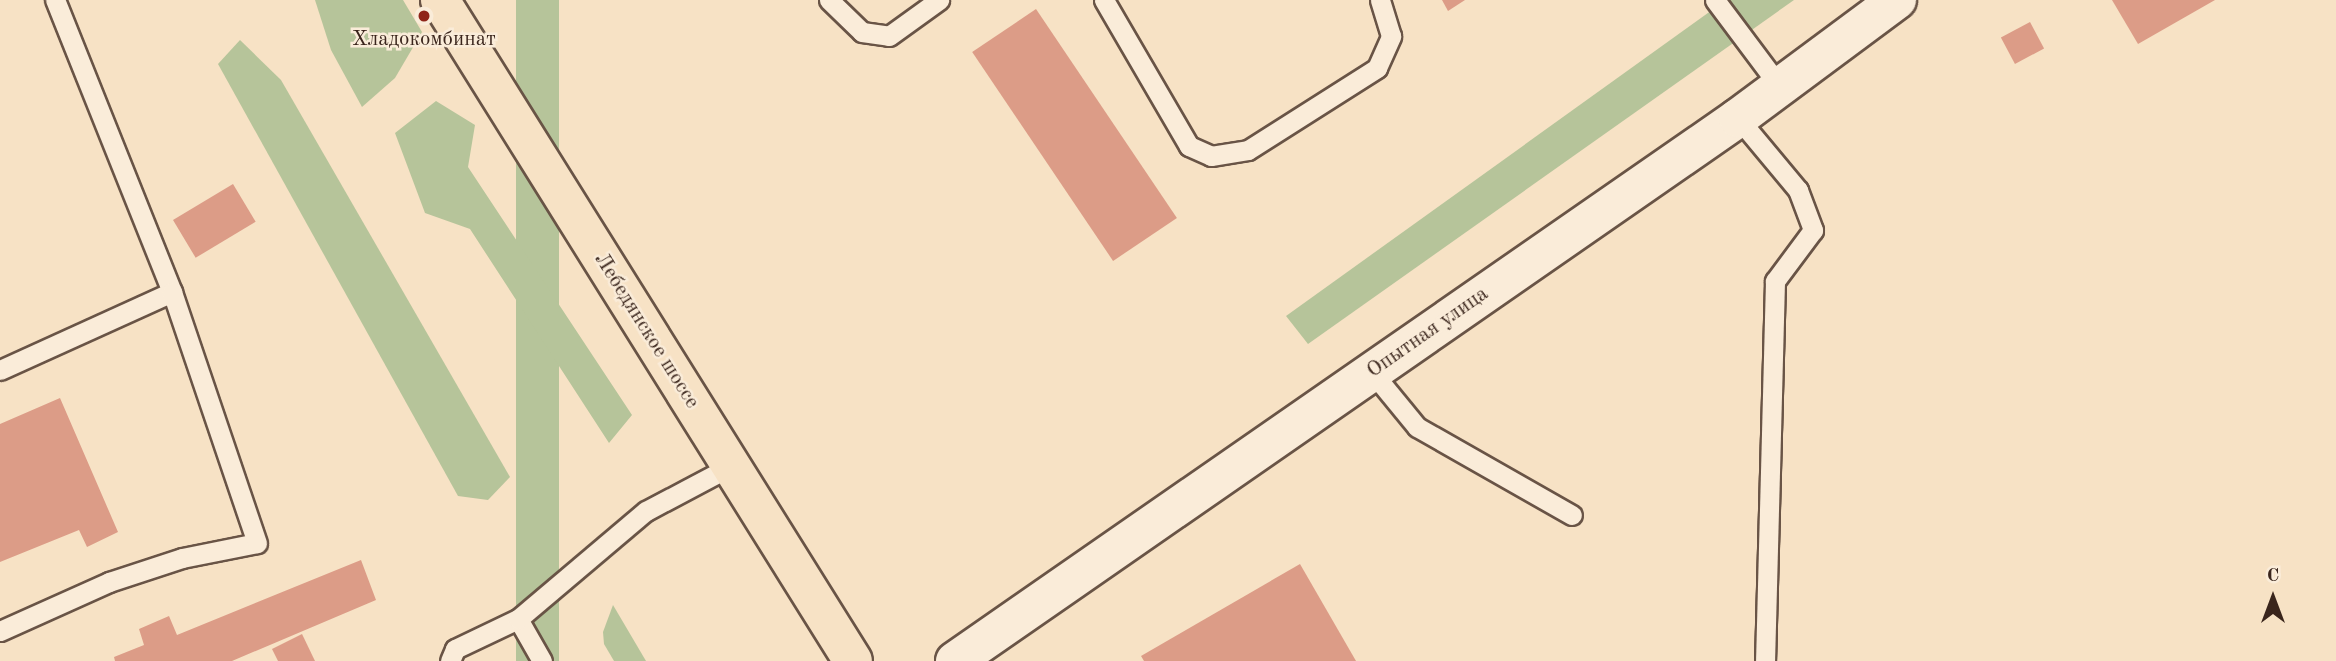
<!DOCTYPE html>
<meta charset="utf-8">
<style>
body{margin:0}
#map{position:relative;width:2336px;height:661px;overflow:hidden;background:#f7e2c5;font-family:"Old Standard TT",serif}
div>[style]{position:absolute}
[style*='--x']{left:calc(var(--x)*1px);top:calc(var(--y)*1px);width:calc(var(--w)*1px);rotate:calc(var(--a)*1deg)}
.green>*{inset:0;background:#b6c49a;transform-origin:0 0}
.building>*{inset:0;background:#dc9c87;transform-origin:0 0}
.roads{filter:drop-shadow(2px 0 #695446) drop-shadow(-2px 0 #695446) drop-shadow(0 2px #695446) drop-shadow(0 -2px #695446)}
.service>*{height:19px;margin:-9.5px;padding:0 9.5px;transform-origin:9.5px;border-radius:9.5px;background:#faecd9}
.tertiary>*{height:38px;margin:-19px;padding:0 19px;transform-origin:19px;border-radius:19px;background:#faecd9}
.primary>*{height:38px;margin:-19px;padding:0 19px;transform-origin:19px;border-radius:19px;background:#f7e2c5}
.dots>*{width:19px;height:19px;translate:-50% -50%;box-sizing:border-box;border:4px solid #faecd9;border-radius:50%}
span{translate:-50% -50%;white-space:nowrap;text-align:center;line-height:1.15;-webkit-text-stroke:5px #faecd9;paint-order:stroke}
.poi-label{font-size:21px;color:#3a251c}
.street-label{font-size:21px;color:#3a251c}
.north{position:absolute;left:2238px;top:563px;width:70px;height:70px;-webkit-text-stroke:5px #faecd9;paint-order:stroke;rotate:0deg;font-size:19px;font-weight:700;line-height:28px;text-align:center;color:#3a251c}
.north::after{content:'';display:block;margin:auto;width:24px;height:32px;background:#3a251c;clip-path:polygon(50% 0,100% 100%,50% 72%,0 100%)}
</style>
<div id="map">
<div class="green">
<i style="clip-path:polygon(315px 0,403px 0,422px 32px,395px 78px,362px 107px,331px 50px)"></i>
<i style="left:516px;top:0;width:43px;height:687px"></i>
<i style="clip-path:polygon(1726px 0,1794px 0,1308px 344px,1286px 316px)"></i>
<i style="clip-path:polygon(240px 40px,281px 80px,510px 477px,488px 500px,458px 496px,218px 64px)"></i>
<i style="clip-path:polygon(436px 101px,475px 125px,468px 167px,632px 415px,609px 443px,470px 229px,425px 213px,395px 133px)"></i>
<i style="clip-path:polygon(613px 605px,646px 661px,614px 661px,604px 644px,603px 632px)"></i>
</div>
<div class="building">
<i style="clip-path:polygon(1442px 0,1465px 0,1448px 11px)"></i>
<i style="clip-path:polygon(2112px 0,2215px 0,2138px 44px)"></i>
<i style="left:1036px;top:9px;width:252px;height:77px;rotate:56deg"></i>
<i style="left:2030px;top:22px;width:30px;height:33px;rotate:62deg"></i>
<i style="left:233px;top:184px;width:44px;height:70px;rotate:59deg"></i>
<i style="clip-path:polygon(60px 398px,118px 532px,87px 547px,79px 530px,0 562px,0 424px)"></i>
<i style="clip-path:polygon(361px 560px,376px 600px,232px 661px,115px 661px,114px 657px,144px 645px,139px 629px,169px 616px,177px 635px)"></i>
<i style="clip-path:polygon(1300px 564px,1356px 661px,1144px 661px,1141px 656px)"></i>
<i style="clip-path:polygon(302px 634px,315px 661px,278px 661px,272px 649px)"></i>
</div>
<div class="roads">
<div class="service">
<i style="--x:829;--y:0;--w:46;--a:44.1"></i>
<i style="--x:862;--y:32;--w:27;--a:8"></i>
<i style="--x:889;--y:36;--w:62;--a:-35.8"></i>
<i style="--x:1104;--y:0;--w:169;--a:59.8"></i>
<i style="--x:1189;--y:146;--w:24;--a:24"></i>
<i style="--x:1211;--y:156;--w:37;--a:-9"></i>
<i style="--x:1248;--y:150;--w:153;--a:-32.4"></i>
<i style="--x:1377;--y:68;--w:35;--a:-66"></i>
<i style="--x:1391;--y:36;--w:38;--a:-107"></i>
<i style="--x:1715;--y:0;--w:109;--a:53.2"></i>
<i style="--x:1738;--y:118;--w:94;--a:50.2"></i>
<i style="--x:1798;--y:190;--w:43;--a:69.4"></i>
<i style="--x:1813;--y:230;--w:64;--a:126.7"></i>
<i style="--x:1775;--y:281;--w:380;--a:91.5"></i>
<i style="--x:0;--y:370;--w:189;--a:-24.4"></i>
<i style="--x:172;--y:292;--w:315;--a:-111.8"></i>
<i style="--x:1372;--y:372;--w:71;--a:50.7"></i>
<i style="--x:1417;--y:427;--w:178;--a:29.6"></i>
<i style="--x:0;--y:631;--w:120;--a:-24.2"></i>
<i style="--x:109;--y:582;--w:77;--a:-18.2"></i>
<i style="--x:182;--y:558;--w:76;--a:-11.3"></i>
<i style="--x:257;--y:543;--w:265;--a:-108.7"></i>
<i style="--x:450;--y:661;--w:13;--a:-67"></i>
<i style="--x:455;--y:649;--w:70;--a:-25.5"></i>
<i style="--x:542;--y:661;--w:48;--a:-119.7"></i>
<i style="--x:518;--y:619;--w:167;--a:-40.2"></i>
<i style="--x:646;--y:511;--w:96;--a:-27.9"></i>
</div>
<div class="tertiary">
<i style="--x:955;--y:661;--w:953;--a:-34.74"></i>
<i style="--x:1738;--y:118;--w:198;--a:-36.6"></i>
</div>
<div class="primary">
<i style="--x:440;--y:0;--w:779;--a:58"></i>
</div>
</div>
<div class="dots">
<i style="left:424px;top:16px;background:#8f2418"></i>
</div>
<div class="poi-label">
<span style="left:424px;top:40px">Хладокомбинат</span>
</div>
<div class="street-label">
<span style="left:646px;top:331px;rotate:58deg">Лебедянское шоссе</span>
<span style="left:1428px;top:333px;rotate:-35deg">Опытная улица</span>
</div>
<div class="north">С</div>
</div>
